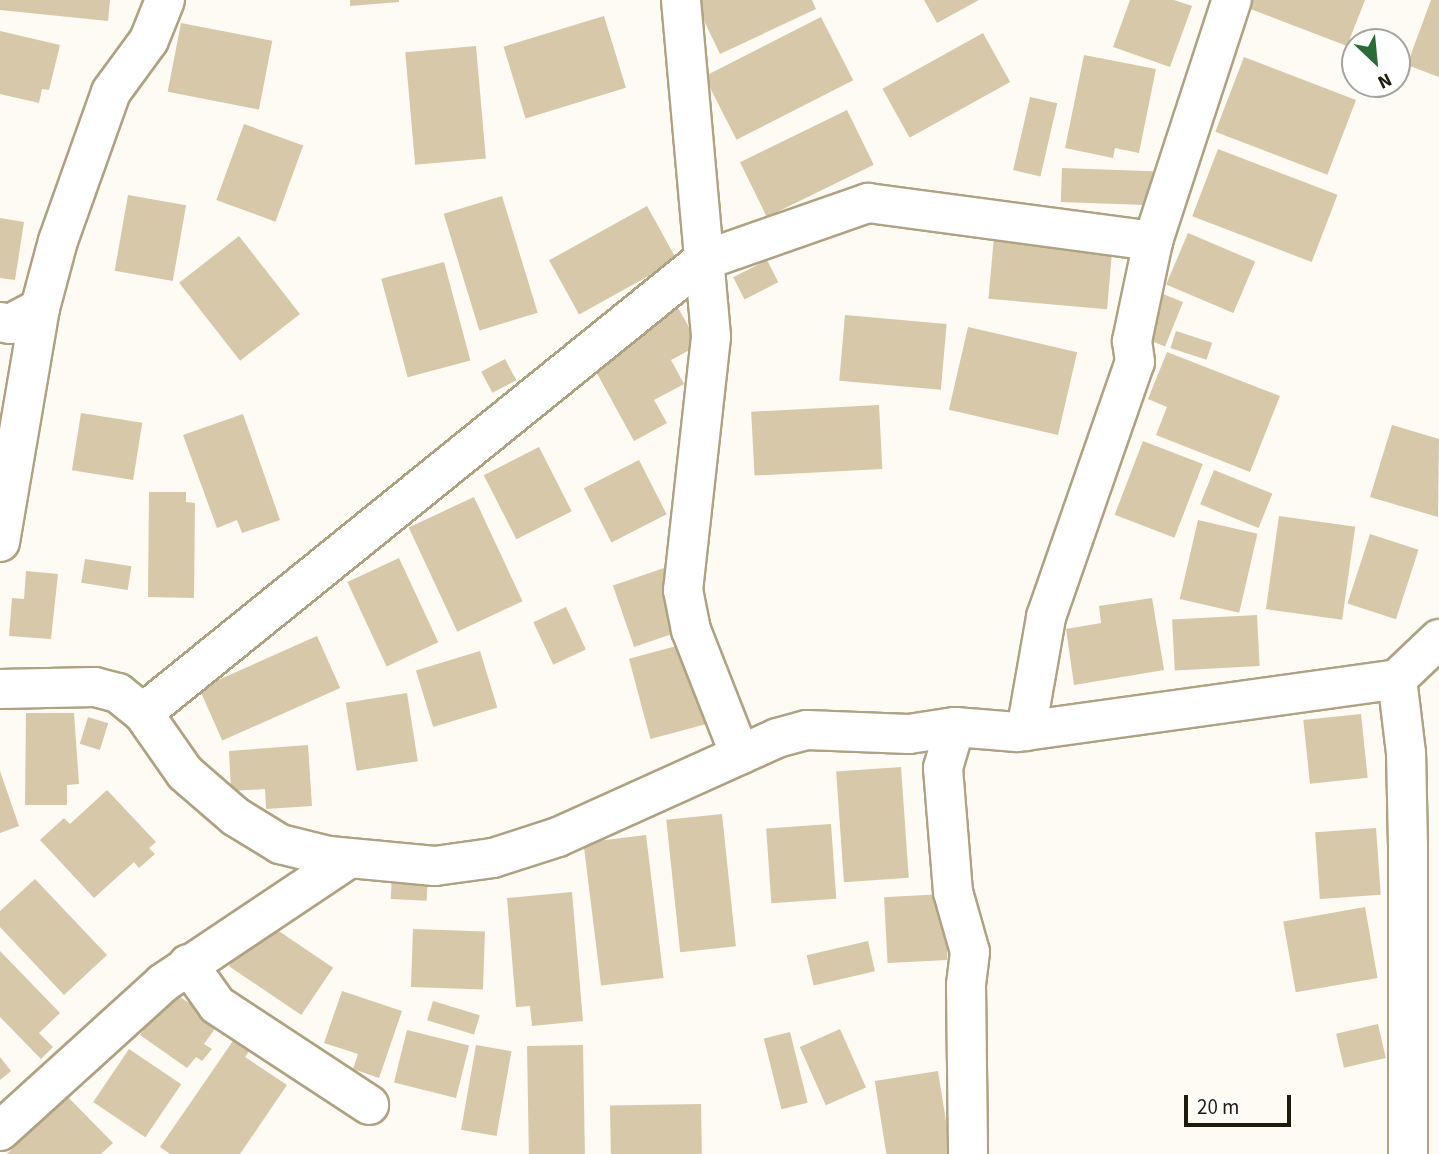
<!DOCTYPE html>
<style>
body{margin:0}
#map{position:relative;width:1439px;height:1154px;overflow:hidden;background:#fefbf5;font-family:"Source Sans 3",sans-serif}
div>[style]{position:absolute}
[style*='--x']{left:calc(var(--x)*1px);top:calc(var(--y)*1px);width:calc(var(--w)*1px);rotate:calc(var(--a)*1deg)}
.building>*{inset:0;background:#d6c8a8;transform-origin:0 0}
.roads{filter:drop-shadow(2px 0 #afa283) drop-shadow(-2px 0 #afa283) drop-shadow(0 2px #afa283) drop-shadow(0 -2px #afa283)}
.minor>*{height:38px;margin:-19px;padding:0 19px;transform-origin:19px;border-radius:19px;background:#fff}
span{translate:-50% -50%;white-space:nowrap;text-align:center;line-height:1.15;-webkit-text-stroke:7px #fff;paint-order:stroke}
.north{position:absolute;left:1341px;top:28px;width:70px;height:70px;box-sizing:border-box;background:#fff;border:2px solid #a5a39f;border-radius:50%;rotate:154deg;font-size:19px;font-weight:700;line-height:28px;text-align:center;color:#1f1a0e}
.north::after{content:'';display:block;margin:auto;width:24px;height:32px;background:#296c36;clip-path:polygon(50% 0,100% 100%,50% 72%,0 100%)}
.scale{position:absolute;left:1184px;top:1095px;width:107px;height:32px;box-sizing:border-box;border:4px solid #1f1a0e;border-top:0;padding-left:9px;font-size:21px;line-height:24px;white-space:nowrap;color:#1f1a0e;-webkit-text-stroke:5px #fff;paint-order:stroke}
</style>
<div id="map">
<div class="building">
<i style="clip-path:polygon(0 0,110px 0,108px 21px,0 10px)"></i>
<i style="clip-path:polygon(350px 0,399px 0,399px 2px,350px 6px)"></i>
<i style="clip-path:polygon(694px 0,812px 0,816px 9px,720px 54px)"></i>
<i style="clip-path:polygon(924px 0,979px 0,937px 23px)"></i>
<i style="clip-path:polygon(1130px 0,1174px 0,1192px 6px,1170px 67px,1113px 47px)"></i>
<i style="clip-path:polygon(1251px 0,1365px 0,1347px 46px,1248px 8px)"></i>
<i style="clip-path:polygon(1431px 0,1439px 0,1439px 77px,1407px 65px)"></i>
<i style="left:604px;top:16px;width:75px;height:105px;rotate:73deg"></i>
<i style="left:821px;top:17px;width:71px;height:131px;rotate:63deg"></i>
<i style="left:181px;top:23px;width:93px;height:70px;rotate:11deg"></i>
<i style="clip-path:polygon(0 31px,60px 45px,49px 90px,42px 89px,39px 103px,0 94px)"></i>
<i style="left:983px;top:33px;width:56px;height:115px;rotate:61deg"></i>
<i style="left:476px;top:46px;width:113px;height:71px;rotate:85deg"></i>
<i style="clip-path:polygon(1084px 55px,1156px 69px,1139px 153px,1115px 148px,1113px 158px,1065px 148px)"></i>
<i style="left:1244px;top:57px;width:120px;height:80px;rotate:21deg"></i>
<i style="left:1030px;top:97px;width:28px;height:75px;rotate:13deg"></i>
<i style="left:847px;top:110px;width:61px;height:119px;rotate:64deg"></i>
<i style="left:244px;top:124px;width:63px;height:81px;rotate:20deg"></i>
<i style="left:1218px;top:149px;width:128px;height:72px;rotate:21deg"></i>
<i style="left:1062px;top:168px;width:91px;height:34px;rotate:2deg"></i>
<i style="left:128px;top:195px;width:59px;height:77px;rotate:10deg"></i>
<i style="left:502px;top:196px;width:122px;height:61px;rotate:73deg"></i>
<i style="left:647px;top:206px;width:62px;height:112px;rotate:61deg"></i>
<i style="clip-path:polygon(0 218px,24px 222px,15px 280px,0 278px)"></i>
<i style="left:1188px;top:233px;width:73px;height:56px;rotate:23deg"></i>
<i style="left:239px;top:236px;width:99px;height:76px;rotate:52deg"></i>
<i style="left:994px;top:236px;width:119px;height:63px;rotate:5deg"></i>
<i style="left:767px;top:260px;width:25px;height:38px;rotate:63deg"></i>
<i style="left:444px;top:262px;width:102px;height:65px;rotate:75deg"></i>
<i style="left:1158px;top:292px;width:27px;height:48px;rotate:22deg"></i>
<i style="clip-path:polygon(678px 308px,699px 345px,671px 360px,684px 384px,654px 400px,667px 423px,634px 441px,588px 357px)"></i>
<i style="left:845px;top:315px;width:102px;height:66px;rotate:5deg"></i>
<i style="left:968px;top:327px;width:112px;height:85px;rotate:13deg"></i>
<i style="left:1176px;top:331px;width:38px;height:18px;rotate:18deg"></i>
<i style="clip-path:polygon(1167px 352px,1280px 396px,1250px 472px,1156px 435px,1167px 407px,1148px 399px)"></i>
<i style="left:505px;top:359px;width:24px;height:27px;rotate:62deg"></i>
<i style="left:879px;top:405px;width:64px;height:128px;rotate:87deg"></i>
<i style="left:81px;top:413px;width:62px;height:58px;rotate:9deg"></i>
<i style="clip-path:polygon(243px 414px,280px 520px,242px 533px,237px 520px,217px 528px,183px 435px)"></i>
<i style="clip-path:polygon(1392px 425px,1439px 439px,1438px 517px,1370px 497px)"></i>
<i style="left:1143px;top:441px;width:64px;height:79px;rotate:21deg"></i>
<i style="left:539px;top:447px;width:72px;height:62px;rotate:63deg"></i>
<i style="left:639px;top:460px;width:61px;height:62px;rotate:63deg"></i>
<i style="left:1214px;top:470px;width:63px;height:37px;rotate:22deg"></i>
<i style="clip-path:polygon(149px 492px,186px 492px,186px 502px,195px 503px,194px 598px,148px 597px)"></i>
<i style="left:474px;top:497px;width:115px;height:72px;rotate:65deg"></i>
<i style="left:1279px;top:516px;width:77px;height:94px;rotate:8deg"></i>
<i style="left:1198px;top:520px;width:61px;height:81px;rotate:13deg"></i>
<i style="left:1370px;top:534px;width:51px;height:73px;rotate:18deg"></i>
<i style="left:399px;top:558px;width:93px;height:57px;rotate:65deg"></i>
<i style="left:85px;top:559px;width:47px;height:24px;rotate:9deg"></i>
<i style="left:664px;top:568px;width:65px;height:54px;rotate:71deg"></i>
<i style="clip-path:polygon(26px 571px,58px 574px,51px 639px,9px 636px,12px 598px,24px 599px)"></i>
<i style="clip-path:polygon(1152px 598px,1164px 670px,1074px 685px,1066px 629px,1101px 623px,1099px 606px)"></i>
<i style="left:566px;top:607px;width:47px;height:36px;rotate:65deg"></i>
<i style="left:1257px;top:615px;width:51px;height:85px;rotate:87deg"></i>
<i style="left:317px;top:636px;width:57px;height:129px;rotate:66deg"></i>
<i style="left:684px;top:644px;width:83px;height:57px;rotate:75deg"></i>
<i style="left:480px;top:651px;width:59px;height:67px;rotate:73deg"></i>
<i style="left:407px;top:693px;width:69px;height:62px;rotate:81deg"></i>
<i style="clip-path:polygon(26px 713px,74px 713px,79px 784px,67px 785px,67px 805px,25px 805px)"></i>
<i style="left:1361px;top:714px;width:64px;height:58px;rotate:84deg"></i>
<i style="left:88px;top:717px;width:21px;height:28px;rotate:17deg"></i>
<i style="clip-path:polygon(308px 745px,312px 806px,266px 809px,265px 789px,231px 791px,229px 751px)"></i>
<i style="left:901px;top:767px;width:111px;height:65px;rotate:86deg"></i>
<i style="clip-path:polygon(0 771px,19px 826px,0 833px)"></i>
<i style="clip-path:polygon(107px 790px,156px 842px,149px 848px,155px 854px,139px 868px,134px 862px,94px 898px,40px 840px,64px 818px,70px 824px)"></i>
<i style="left:722px;top:814px;width:133px;height:56px;rotate:84deg"></i>
<i style="left:831px;top:824px;width:75px;height:65px;rotate:86deg"></i>
<i style="left:1376px;top:828px;width:67px;height:61px;rotate:86deg"></i>
<i style="left:646px;top:835px;width:144px;height:63px;rotate:83deg"></i>
<i style="left:392px;top:874px;width:36px;height:25px;rotate:3deg"></i>
<i style="clip-path:polygon(35px 879px,107px 955px,64px 995px,0 927px,0 911px)"></i>
<i style="clip-path:polygon(572px 892px,583px 1021px,532px 1026px,530px 1006px,516px 1007px,507px 898px)"></i>
<i style="left:944px;top:894px;width:66px;height:60px;rotate:87deg"></i>
<i style="left:1365px;top:907px;width:72px;height:83px;rotate:80deg"></i>
<i style="left:261px;top:919px;width:87px;height:57px;rotate:34deg"></i>
<i style="left:413px;top:929px;width:72px;height:58px;rotate:2deg"></i>
<i style="left:868px;top:941px;width:31px;height:63px;rotate:77deg"></i>
<i style="clip-path:polygon(0 951px,60px 1013px,39px 1033px,53px 1047px,41px 1059px,0 1017px)"></i>
<i style="clip-path:polygon(171px 991px,219px 1023px,204px 1044px,212px 1049px,202px 1061px,196px 1057px,187px 1068px,140px 1035px)"></i>
<i style="clip-path:polygon(342px 991px,402px 1011px,379px 1078px,353px 1069px,358px 1054px,324px 1043px)"></i>
<i style="left:433px;top:1001px;width:49px;height:20px;rotate:17deg"></i>
<i style="left:1378px;top:1024px;width:35px;height:43px;rotate:77deg"></i>
<i style="left:840px;top:1029px;width:64px;height:44px;rotate:66deg"></i>
<i style="left:407px;top:1030px;width:64px;height:54px;rotate:14deg"></i>
<i style="left:790px;top:1032px;width:73px;height:27px;rotate:76deg"></i>
<i style="clip-path:polygon(235px 1038px,251px 1049px,245px 1057px,287px 1085px,240px 1154px,170px 1154px,160px 1147px)"></i>
<i style="left:476px;top:1045px;width:36px;height:86px;rotate:10deg"></i>
<i style="left:583px;top:1045px;width:109px;height:56px;rotate:89deg"></i>
<i style="left:129px;top:1049px;width:63px;height:64px;rotate:34deg"></i>
<i style="clip-path:polygon(0 1057px,11px 1071px,0 1080px)"></i>
<i style="left:938px;top:1071px;width:84px;height:64px;rotate:81deg"></i>
<i style="clip-path:polygon(66px 1095px,113px 1143px,101px 1154px,7px 1154px)"></i>
<i style="left:701px;top:1104px;width:50px;height:91px;rotate:89deg"></i>
</div>
<div class="roads">
<div class="minor">
<i style="--x:681;--y:0;--w:338;--a:84.9"></i>
<i style="--x:711;--y:337;--w:255;--a:96.3"></i>
<i style="--x:683;--y:590;--w:41;--a:78.7"></i>
<i style="--x:691;--y:630;--w:134;--a:68.6"></i>
<i style="--x:0;--y:322;--w:10;--a:11"></i>
<i style="--x:10;--y:324;--w:34;--a:-28"></i>
<i style="--x:0;--y:542;--w:237;--a:-80.3"></i>
<i style="--x:40;--y:308;--w:69;--a:-75"></i>
<i style="--x:58;--y:241;--w:158;--a:-70.4"></i>
<i style="--x:111;--y:92;--w:64;--a:-53.8"></i>
<i style="--x:149;--y:40;--w:43;--a:-68.2"></i>
<i style="--x:0;--y:689;--w:95;--a:-1.2"></i>
<i style="--x:95;--y:687;--w:24;--a:15"></i>
<i style="--x:118;--y:693;--w:32;--a:39"></i>
<i style="--x:143;--y:713;--w:73;--a:55"></i>
<i style="--x:185;--y:773;--w:67;--a:40.8"></i>
<i style="--x:236;--y:817;--w:52;--a:31.5"></i>
<i style="--x:280;--y:844;--w:50;--a:13.8"></i>
<i style="--x:329;--y:856;--w:106;--a:5.4"></i>
<i style="--x:435;--y:866;--w:59;--a:-7.9"></i>
<i style="--x:493;--y:858;--w:68;--a:-17.9"></i>
<i style="--x:558;--y:837;--w:240;--a:-24.3"></i>
<i style="--x:777;--y:738;--w:31;--a:-15"></i>
<i style="--x:807;--y:730;--w:102;--a:2.2"></i>
<i style="--x:909;--y:734;--w:47;--a:-8.7"></i>
<i style="--x:955;--y:727;--w:62;--a:4.6"></i>
<i style="--x:1017;--y:732;--w:384;--a:-7.9"></i>
<i style="--x:143;--y:713;--w:719;--a:-38.96"></i>
<i style="--x:702;--y:261;--w:176;--a:-19.3"></i>
<i style="--x:868;--y:203;--w:288;--a:7.6"></i>
<i style="--x:955;--y:727;--w:43;--a:106.3"></i>
<i style="--x:943;--y:768;--w:124;--a:85.4"></i>
<i style="--x:953;--y:892;--w:62;--a:74.2"></i>
<i style="--x:970;--y:952;--w:33;--a:97"></i>
<i style="--x:966;--y:985;--w:169;--a:89.3"></i>
<i style="--x:1026;--y:731;--w:116;--a:-80"></i>
<i style="--x:1046;--y:617;--w:270;--a:-70.8"></i>
<i style="--x:1135;--y:362;--w:21;--a:-98"></i>
<i style="--x:1132;--y:341;--w:102;--a:-78.1"></i>
<i style="--x:1153;--y:241;--w:254;--a:-71.9"></i>
<i style="--x:188;--y:964;--w:50;--a:54.7"></i>
<i style="--x:217;--y:1005;--w:182;--a:33.3"></i>
<i style="--x:0;--y:1131;--w:220;--a:-42.2"></i>
<i style="--x:163;--y:983;--w:223;--a:-33.8"></i>
<i style="--x:1408;--y:1154;--w:308;--a:-90"></i>
<i style="--x:1408;--y:846;--w:93;--a:-91.2"></i>
<i style="--x:1406;--y:753;--w:75;--a:-96.9"></i>
<i style="--x:1397;--y:679;--w:58;--a:-43.6"></i>
</div>
</div>
<div class="north">N</div>
<div class="scale">20 m</div>
</div>
